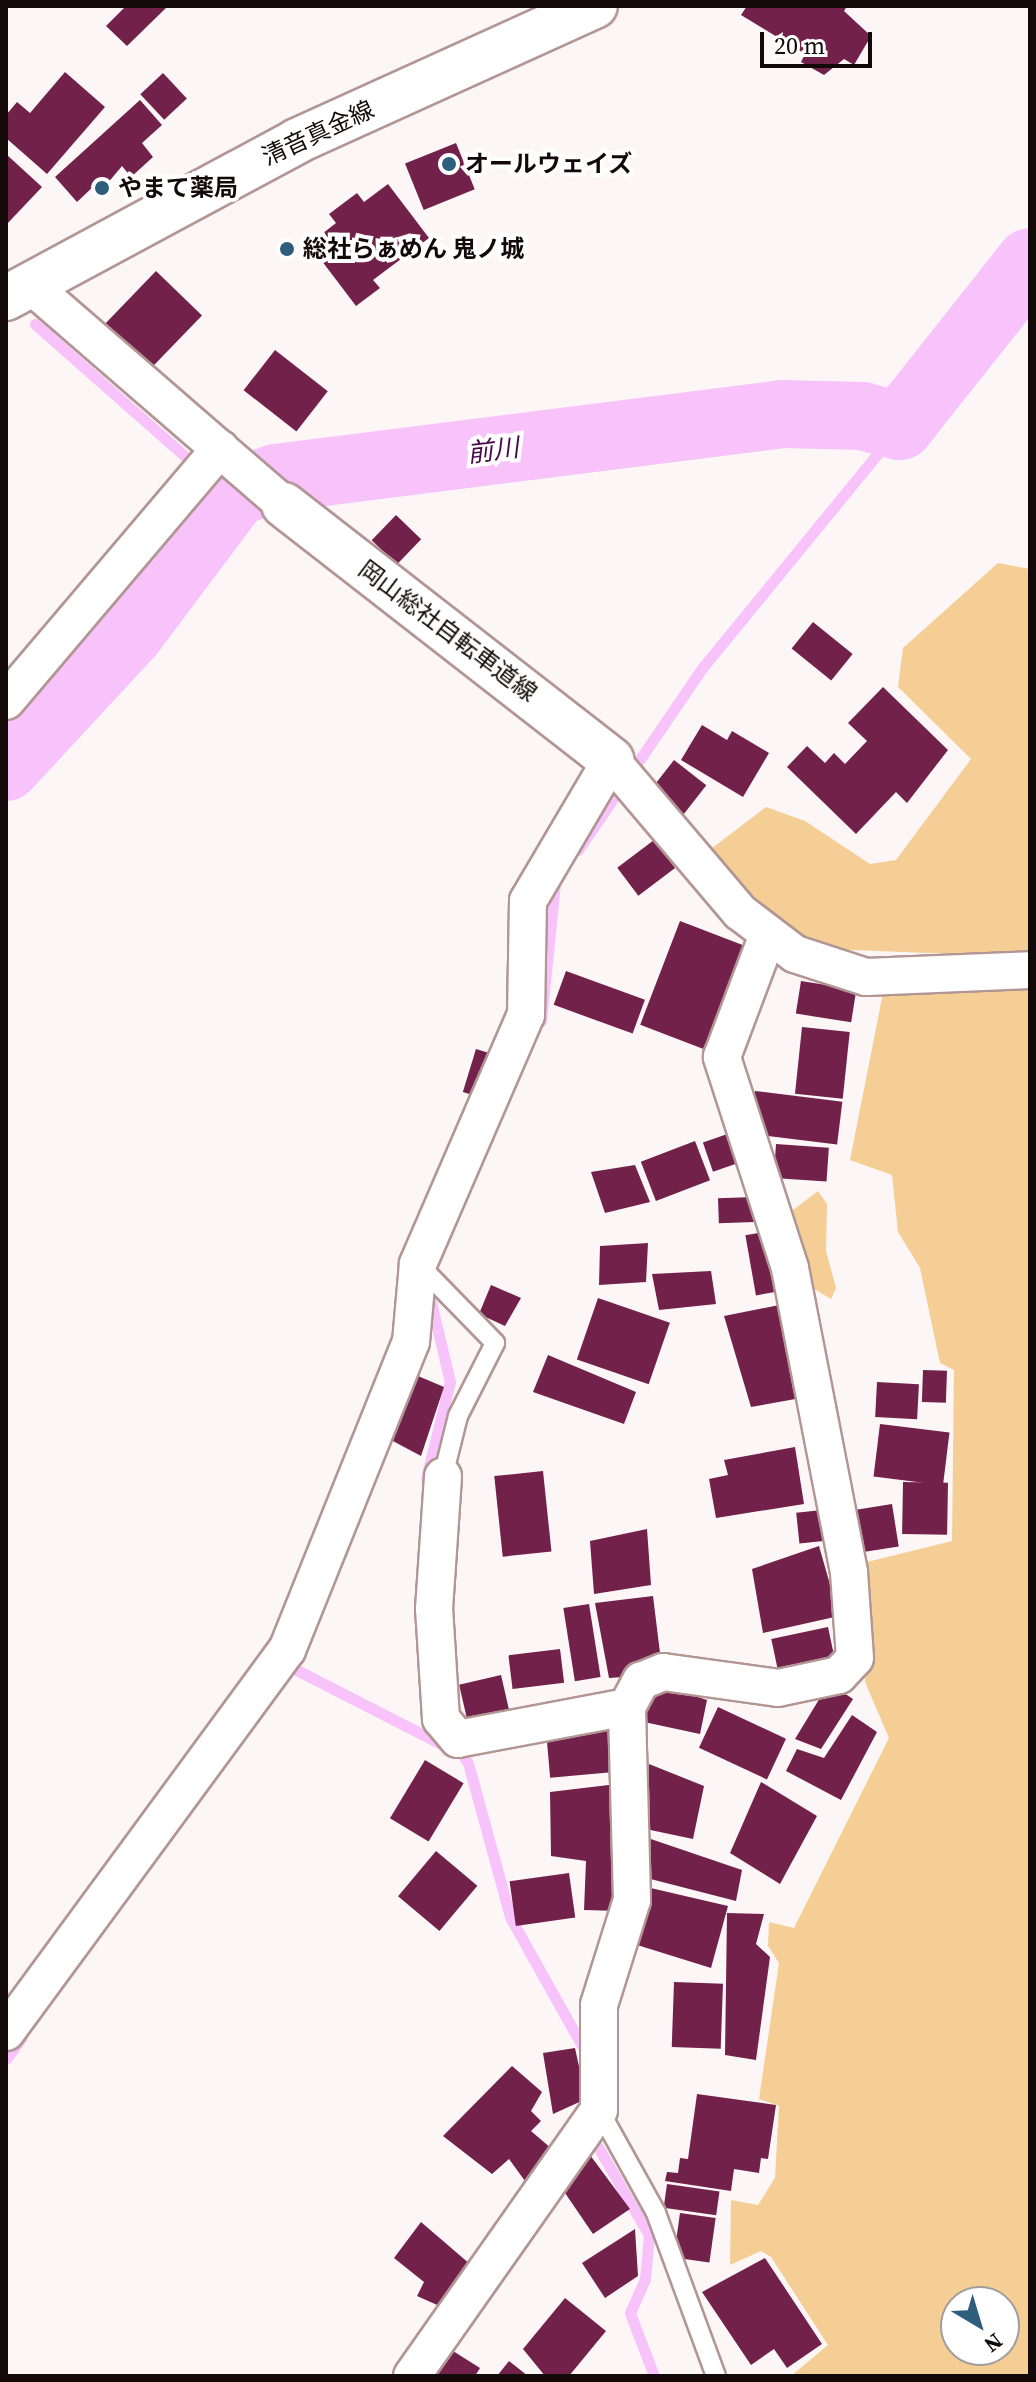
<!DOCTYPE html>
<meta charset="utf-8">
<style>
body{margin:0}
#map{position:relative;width:1036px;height:2382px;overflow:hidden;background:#fdf6f6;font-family:"Source Serif 4","Noto Sans JP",serif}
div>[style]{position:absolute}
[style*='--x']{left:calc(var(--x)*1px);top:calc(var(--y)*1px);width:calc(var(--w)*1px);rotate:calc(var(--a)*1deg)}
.green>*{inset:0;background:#f4ce94}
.stream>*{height:11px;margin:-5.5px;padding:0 5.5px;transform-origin:5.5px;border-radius:5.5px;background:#f8c2fb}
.river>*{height:68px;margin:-34px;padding:0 34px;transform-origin:34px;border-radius:34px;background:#f8c2fb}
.building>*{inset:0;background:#72214a;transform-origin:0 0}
.roads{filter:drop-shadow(2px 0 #b29694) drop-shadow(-2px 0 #b29694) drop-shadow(0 2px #b29694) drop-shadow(0 -2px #b29694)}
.lane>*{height:18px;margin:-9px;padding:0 9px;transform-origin:9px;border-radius:9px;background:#fff}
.street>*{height:36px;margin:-18px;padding:0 18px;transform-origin:18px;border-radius:18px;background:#fff}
.secondary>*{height:44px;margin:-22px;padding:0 22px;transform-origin:22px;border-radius:22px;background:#fff}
.dots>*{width:22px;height:22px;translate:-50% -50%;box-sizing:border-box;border:4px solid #fff;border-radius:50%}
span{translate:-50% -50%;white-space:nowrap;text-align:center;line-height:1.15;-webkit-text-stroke:8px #fff;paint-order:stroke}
.street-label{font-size:24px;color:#130909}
.poi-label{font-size:24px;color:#130909;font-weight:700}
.left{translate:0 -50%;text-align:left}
.water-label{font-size:26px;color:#46094a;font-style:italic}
.frame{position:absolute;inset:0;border:8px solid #130909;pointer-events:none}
.north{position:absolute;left:940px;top:2286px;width:80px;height:80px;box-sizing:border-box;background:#fff;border:2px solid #a19d9d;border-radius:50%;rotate:142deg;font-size:22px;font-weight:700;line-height:32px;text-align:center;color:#130909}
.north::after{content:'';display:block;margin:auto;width:28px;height:36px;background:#2f5d7c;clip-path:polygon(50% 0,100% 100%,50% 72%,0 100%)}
.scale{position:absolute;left:760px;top:32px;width:112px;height:36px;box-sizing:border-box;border:4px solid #130909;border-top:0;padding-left:10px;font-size:24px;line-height:28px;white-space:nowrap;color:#130909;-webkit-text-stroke:6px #fff;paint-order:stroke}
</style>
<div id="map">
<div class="green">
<i style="clip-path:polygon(998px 563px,1030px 569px,1030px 957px,826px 949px,786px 926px,707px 852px,766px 807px,805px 821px,870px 864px,896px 860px,971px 759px,898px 687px,903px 648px)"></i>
<i style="clip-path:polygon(evenodd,1030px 983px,1030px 2376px,791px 2376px,828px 2345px,771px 2257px,761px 2251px,730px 2265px,731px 2200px,758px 2205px,775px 2178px,779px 2106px,759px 2099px,779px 1963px,768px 1946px,769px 1922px,794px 1928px,889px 1738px,865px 1682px,871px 1612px,863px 1563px,952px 1541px,954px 1370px,940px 1363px,920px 1268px,898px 1232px,892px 1175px,850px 1160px,883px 993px,1030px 983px,956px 2302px,1004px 2302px,1004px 2350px,956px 2350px,956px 2302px)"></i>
<i style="clip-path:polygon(818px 1191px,827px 1204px,826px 1251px,836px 1288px,831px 1299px,811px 1287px,793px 1210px)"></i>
</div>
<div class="stream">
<i style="--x:1019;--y:276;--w:16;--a:45"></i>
<i style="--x:35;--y:324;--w:236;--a:41.4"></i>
<i style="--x:212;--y:480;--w:29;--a:59"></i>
<i style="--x:578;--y:850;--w:222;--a:-55.7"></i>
<i style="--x:703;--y:667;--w:311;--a:-50.7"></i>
<i style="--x:541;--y:1021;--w:138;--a:-84.2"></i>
<i style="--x:426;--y:1478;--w:99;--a:-76"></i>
<i style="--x:450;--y:1382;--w:91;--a:-103.3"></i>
<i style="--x:283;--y:1663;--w:186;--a:27.1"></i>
<i style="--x:456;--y:1744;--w:22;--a:58"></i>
<i style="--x:468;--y:1763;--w:160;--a:74.7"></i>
<i style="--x:510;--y:1917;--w:156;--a:60.8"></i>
<i style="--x:6;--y:2059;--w:26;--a:-54"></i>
<i style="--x:598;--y:2147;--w:102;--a:59.9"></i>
<i style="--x:649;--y:2235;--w:44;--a:95.2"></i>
<i style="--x:645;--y:2279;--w:37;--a:114"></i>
<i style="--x:630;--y:2313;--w:67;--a:69.1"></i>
</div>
<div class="river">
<i style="--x:6;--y:767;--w:183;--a:-47.2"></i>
<i style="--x:130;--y:633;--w:176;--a:-53.1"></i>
<i style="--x:236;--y:492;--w:42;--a:-19.3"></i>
<i style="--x:276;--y:478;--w:511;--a:-7.19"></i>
<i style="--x:783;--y:414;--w:79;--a:1.5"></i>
<i style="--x:862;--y:416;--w:39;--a:15"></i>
<i style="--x:900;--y:426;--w:209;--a:-51.6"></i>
</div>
<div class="building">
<i style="clip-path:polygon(126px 6px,168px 6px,127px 46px,106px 26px)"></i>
<i style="clip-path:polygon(747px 6px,847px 6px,844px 11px,871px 36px,854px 65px,844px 59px,824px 75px,801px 62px,805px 54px,741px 15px)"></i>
<i style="clip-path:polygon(65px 72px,105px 107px,47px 174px,6px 138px,6px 115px,17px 102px,30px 113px)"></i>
<i style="left:163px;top:73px;width:35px;height:31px;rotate:47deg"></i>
<i style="clip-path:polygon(140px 100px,162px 125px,142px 143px,153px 157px,131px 177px,122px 166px,101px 191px,95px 185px,77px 202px,55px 177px)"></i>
<i style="left:456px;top:143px;width:50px;height:55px;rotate:68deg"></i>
<i style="clip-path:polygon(6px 154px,42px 187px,6px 225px)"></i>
<i style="clip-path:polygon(388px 184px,429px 238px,373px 280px,380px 288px,356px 306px,309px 244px,336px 223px,329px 214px,357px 193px,364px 202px)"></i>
<i style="left:156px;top:271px;width:64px;height:77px;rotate:44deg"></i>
<i style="left:275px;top:350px;width:67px;height:51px;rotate:38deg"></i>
<i style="left:396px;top:515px;width:35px;height:35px;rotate:44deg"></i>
<i style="left:813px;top:622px;width:51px;height:34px;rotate:39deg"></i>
<i style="clip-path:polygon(883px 687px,948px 750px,907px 803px,896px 792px,856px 834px,787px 767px,807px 746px,825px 763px,834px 753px,845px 764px,867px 741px,848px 723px)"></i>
<i style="clip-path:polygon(702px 725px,727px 740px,732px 731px,769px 753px,743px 797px,681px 760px)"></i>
<i style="left:674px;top:760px;width:41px;height:39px;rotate:38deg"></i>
<i style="left:654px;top:840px;width:35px;height:46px;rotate:53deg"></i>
<i style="left:680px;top:921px;width:74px;height:111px;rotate:21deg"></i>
<i style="left:566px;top:971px;width:84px;height:36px;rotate:20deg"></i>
<i style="left:801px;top:981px;width:56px;height:33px;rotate:9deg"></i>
<i style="left:802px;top:1027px;width:48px;height:67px;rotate:6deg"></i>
<i style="left:476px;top:1049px;width:28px;height:45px;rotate:17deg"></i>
<i style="left:755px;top:1091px;width:88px;height:43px;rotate:7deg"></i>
<i style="left:736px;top:1131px;width:31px;height:35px;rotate:71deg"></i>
<i style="left:695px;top:1141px;width:42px;height:58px;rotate:69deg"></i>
<i style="left:776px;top:1144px;width:53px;height:34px;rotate:4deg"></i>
<i style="clip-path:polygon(635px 1165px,650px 1202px,605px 1213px,591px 1172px)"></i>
<i style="left:754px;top:1197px;width:25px;height:36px;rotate:88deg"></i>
<i style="left:770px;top:1231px;width:61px;height:25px;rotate:80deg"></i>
<i style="clip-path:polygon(648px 1243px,646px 1282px,599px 1285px,600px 1246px)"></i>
<i style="clip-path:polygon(711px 1271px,716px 1304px,659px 1310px,652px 1274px)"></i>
<i style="clip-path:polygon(491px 1285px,521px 1298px,505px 1326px,479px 1314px)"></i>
<i style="left:598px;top:1298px;width:76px;height:65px;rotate:19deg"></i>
<i style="clip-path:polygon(794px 1302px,812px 1396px,751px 1407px,724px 1316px)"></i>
<i style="clip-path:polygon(548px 1355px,636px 1392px,624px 1424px,533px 1392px)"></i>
<i style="left:923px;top:1370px;width:24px;height:32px;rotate:2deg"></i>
<i style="clip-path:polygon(411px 1373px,444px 1387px,421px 1456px,391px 1440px)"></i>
<i style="left:877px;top:1382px;width:42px;height:35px;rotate:3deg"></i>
<i style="left:880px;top:1424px;width:70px;height:53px;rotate:7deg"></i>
<i style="clip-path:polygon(795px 1447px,804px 1504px,716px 1518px,709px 1479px,728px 1475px,724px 1460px)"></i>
<i style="left:543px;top:1471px;width:81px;height:49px;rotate:84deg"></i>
<i style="left:903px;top:1482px;width:45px;height:52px;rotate:1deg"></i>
<i style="left:892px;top:1504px;width:43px;height:44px;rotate:81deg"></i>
<i style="left:832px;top:1509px;width:31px;height:36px;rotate:84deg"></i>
<i style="clip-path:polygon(647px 1529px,651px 1585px,594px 1594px,590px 1541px)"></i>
<i style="clip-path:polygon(819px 1546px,839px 1616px,763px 1633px,752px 1569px)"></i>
<i style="clip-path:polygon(653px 1596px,661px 1661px,638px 1663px,637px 1676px,609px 1678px,595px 1603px)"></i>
<i style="left:589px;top:1604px;width:74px;height:26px;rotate:81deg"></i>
<i style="left:828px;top:1627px;width:40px;height:58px;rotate:78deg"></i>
<i style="left:560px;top:1649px;width:34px;height:52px;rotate:83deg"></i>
<i style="left:501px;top:1675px;width:43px;height:43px;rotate:77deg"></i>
<i style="clip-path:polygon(649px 1681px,707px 1700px,700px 1734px,644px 1722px)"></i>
<i style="clip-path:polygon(829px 1683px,853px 1699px,821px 1749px,795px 1739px)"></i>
<i style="left:718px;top:1707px;width:75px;height:45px;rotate:25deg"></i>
<i style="clip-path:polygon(852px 1715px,877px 1732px,841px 1800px,786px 1771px,797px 1749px,824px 1758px)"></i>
<i style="left:612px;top:1716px;width:56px;height:67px;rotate:85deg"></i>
<i style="left:425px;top:1760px;width:45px;height:68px;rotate:31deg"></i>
<i style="clip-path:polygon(649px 1764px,704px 1786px,693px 1839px,641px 1828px)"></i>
<i style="clip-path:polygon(761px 1782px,817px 1816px,780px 1884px,730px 1853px)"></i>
<i style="clip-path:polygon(617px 1784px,619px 1911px,584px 1910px,586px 1861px,551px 1856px,550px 1792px)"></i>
<i style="clip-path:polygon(636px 1834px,742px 1870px,736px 1901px,635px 1875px)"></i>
<i style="left:436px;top:1851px;width:54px;height:59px;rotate:40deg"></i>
<i style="left:569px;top:1873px;width:45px;height:60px;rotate:82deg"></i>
<i style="clip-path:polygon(642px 1886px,728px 1906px,711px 1968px,634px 1944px)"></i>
<i style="clip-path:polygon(727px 1913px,764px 1914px,756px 1944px,770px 1957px,756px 2060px,725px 2055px)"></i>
<i style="left:674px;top:1982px;width:49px;height:65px;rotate:2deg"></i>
<i style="clip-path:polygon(575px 2048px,586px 2099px,553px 2114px,543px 2053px)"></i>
<i style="clip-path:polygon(512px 2066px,542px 2092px,531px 2111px,541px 2121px,531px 2131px,552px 2149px,525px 2181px,509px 2159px,492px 2174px,443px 2136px)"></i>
<i style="clip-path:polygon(697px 2094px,776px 2105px,768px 2159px,761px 2158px,759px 2173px,734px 2169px,731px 2191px,665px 2181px,667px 2172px,678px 2173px,680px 2158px,688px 2159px)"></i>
<i style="clip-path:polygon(590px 2155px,630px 2209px,593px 2234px,563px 2190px)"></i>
<i style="left:667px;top:2184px;width:53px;height:24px;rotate:8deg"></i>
<i style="left:680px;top:2213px;width:36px;height:45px;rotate:8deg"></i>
<i style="clip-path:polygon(421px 2222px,471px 2265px,444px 2308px,417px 2296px,424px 2282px,394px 2258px)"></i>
<i style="clip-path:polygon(635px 2229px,638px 2276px,605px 2298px,582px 2263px)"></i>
<i style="clip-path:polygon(765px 2258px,822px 2344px,787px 2368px,774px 2349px,751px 2365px,702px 2292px)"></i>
<i style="clip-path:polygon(565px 2298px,606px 2331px,569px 2376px,545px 2376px,523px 2349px)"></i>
<i style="clip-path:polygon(453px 2351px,480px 2368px,475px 2376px,435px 2376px)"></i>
<i style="clip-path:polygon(509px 2361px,528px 2376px,497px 2376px)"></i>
</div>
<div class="roads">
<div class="lane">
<i style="--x:419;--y:1265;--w:109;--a:45.7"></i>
<i style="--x:495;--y:1343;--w:82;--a:116.9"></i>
<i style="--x:458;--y:1416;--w:62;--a:104"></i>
<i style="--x:599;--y:2110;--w:118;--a:61"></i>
<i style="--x:656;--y:2213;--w:174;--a:69.8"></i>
</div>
<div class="street">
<i style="--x:28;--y:283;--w:339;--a:40.9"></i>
<i style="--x:6;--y:701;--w:331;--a:-49.7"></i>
<i style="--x:611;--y:760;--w:199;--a:49.7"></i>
<i style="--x:740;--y:912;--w:69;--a:37.4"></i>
<i style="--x:795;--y:954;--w:75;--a:17.9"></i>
<i style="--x:866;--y:977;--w:164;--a:-2.4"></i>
<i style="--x:627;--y:1707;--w:30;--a:-62"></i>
<i style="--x:641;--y:1681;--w:24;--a:-22"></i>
<i style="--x:663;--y:1672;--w:116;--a:7.9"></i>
<i style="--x:778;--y:1688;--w:62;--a:-12"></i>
<i style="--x:839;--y:1675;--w:23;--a:-47"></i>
<i style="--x:855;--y:1658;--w:86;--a:-94"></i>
<i style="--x:849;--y:1572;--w:310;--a:-101"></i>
<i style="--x:790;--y:1268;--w:222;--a:-107.9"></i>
<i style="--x:722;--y:1057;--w:128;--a:-69.4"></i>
<i style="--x:6;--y:2032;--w:474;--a:-53.7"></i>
<i style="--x:287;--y:1650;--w:332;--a:-68.1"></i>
<i style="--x:411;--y:1342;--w:78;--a:-84.9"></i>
<i style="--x:418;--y:1264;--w:271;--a:-66.6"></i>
<i style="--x:526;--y:1015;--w:114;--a:-89"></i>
<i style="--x:528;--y:901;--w:164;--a:-59.5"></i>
<i style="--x:412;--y:2376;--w:325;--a:-54.9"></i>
<i style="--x:599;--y:2110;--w:105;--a:-90"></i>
<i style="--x:599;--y:2005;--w:110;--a:-72.6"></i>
<i style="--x:632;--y:1900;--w:193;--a:-91.5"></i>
<i style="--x:627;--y:1707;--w:172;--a:169.3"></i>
<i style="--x:458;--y:1739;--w:26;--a:-130"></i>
<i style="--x:441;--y:1719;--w:110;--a:-93.6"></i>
<i style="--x:434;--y:1609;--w:133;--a:-86.1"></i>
</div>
<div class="secondary">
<i style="--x:6;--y:298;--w:331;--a:-28.3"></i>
<i style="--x:297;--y:141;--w:327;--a:-24.4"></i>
<i style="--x:284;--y:505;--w:415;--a:37.9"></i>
</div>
</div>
<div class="dots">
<i style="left:449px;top:164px;background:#2f5d7c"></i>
<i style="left:102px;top:188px;background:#2f5d7c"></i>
<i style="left:287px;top:249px;background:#2f5d7c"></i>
</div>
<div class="street-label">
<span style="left:318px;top:133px;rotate:-25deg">清音真金線</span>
<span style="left:448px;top:631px;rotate:37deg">岡山総社自転車道線</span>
</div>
<div class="poi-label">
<span class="left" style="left:465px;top:164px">オールウェイズ</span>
<span class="left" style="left:118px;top:188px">やまて薬局</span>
<span class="left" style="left:303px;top:249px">総社らぁめん 鬼ノ城</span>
</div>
<div class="water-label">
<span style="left:493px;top:451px;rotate:-7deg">前川</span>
</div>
<div class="frame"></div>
<div class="north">N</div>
<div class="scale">20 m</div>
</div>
